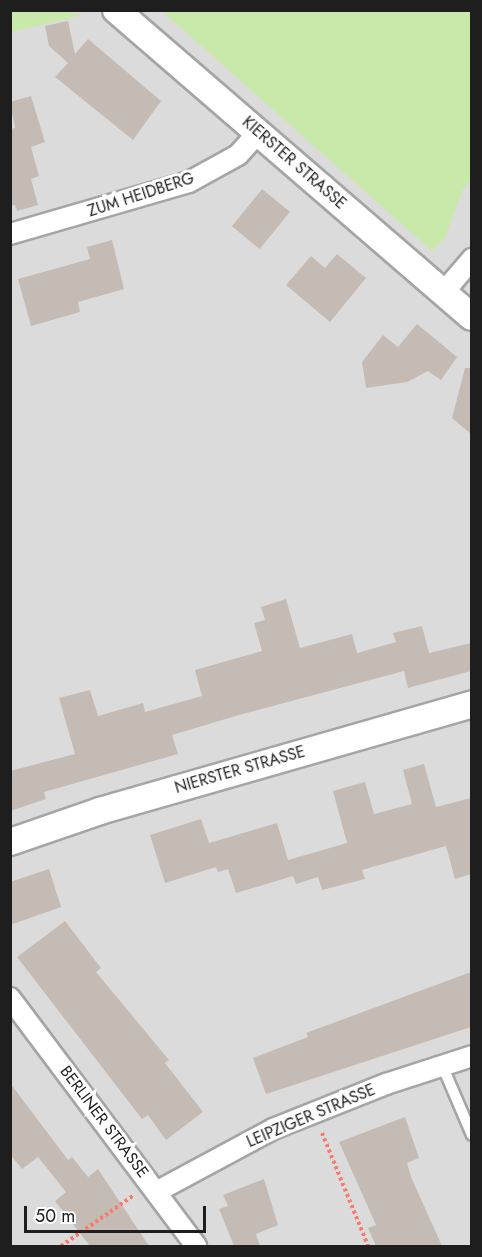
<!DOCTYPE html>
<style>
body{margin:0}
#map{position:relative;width:482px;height:1257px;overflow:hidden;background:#efece5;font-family:Jost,sans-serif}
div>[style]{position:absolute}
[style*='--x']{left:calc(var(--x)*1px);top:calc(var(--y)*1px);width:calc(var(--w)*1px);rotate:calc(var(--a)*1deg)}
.residential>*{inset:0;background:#dcdbdb;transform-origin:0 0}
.grass>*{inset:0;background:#c9e9ab}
.building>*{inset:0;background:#c4bbb4;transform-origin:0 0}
.path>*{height:4px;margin-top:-2px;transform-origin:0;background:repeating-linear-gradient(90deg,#f87b6c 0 3px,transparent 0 6px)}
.roads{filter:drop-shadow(2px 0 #a5a5a5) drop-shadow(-2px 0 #a5a5a5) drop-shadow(0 2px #a5a5a5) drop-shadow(0 -2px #a5a5a5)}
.service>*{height:10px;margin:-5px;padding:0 5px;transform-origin:5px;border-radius:5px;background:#fff}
.minor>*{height:20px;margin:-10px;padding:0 10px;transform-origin:10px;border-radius:10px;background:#fff}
.tertiary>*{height:26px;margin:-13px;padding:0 13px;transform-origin:13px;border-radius:13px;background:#fff}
span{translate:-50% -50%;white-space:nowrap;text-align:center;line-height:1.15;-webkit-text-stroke:6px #fff;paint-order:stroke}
.street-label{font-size:16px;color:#1e1e1e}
.frame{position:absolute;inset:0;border:12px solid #1e1e1e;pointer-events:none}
.scale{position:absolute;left:24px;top:1206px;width:182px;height:27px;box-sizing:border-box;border:3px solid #1e1e1e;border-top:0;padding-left:8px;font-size:18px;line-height:21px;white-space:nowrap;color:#1e1e1e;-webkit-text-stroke:4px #fff;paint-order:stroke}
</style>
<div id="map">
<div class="residential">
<i style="left:11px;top:11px;width:460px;height:1235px"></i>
</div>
<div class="grass">
<i style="clip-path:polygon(10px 11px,61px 11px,84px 15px,11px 32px)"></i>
<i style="clip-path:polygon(162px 11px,471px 11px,471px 179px,462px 191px,445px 238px,432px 251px)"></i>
</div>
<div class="building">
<i style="clip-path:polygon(68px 21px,75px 54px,88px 39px,161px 101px,133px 140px,55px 77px,68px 63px,49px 46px,45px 26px)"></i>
<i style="clip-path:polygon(31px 96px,45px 142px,31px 147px,39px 176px,31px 179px,38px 205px,17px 211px,15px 205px,10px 206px,10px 129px,15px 128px,10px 102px)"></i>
<i style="left:262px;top:189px;width:36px;height:48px;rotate:39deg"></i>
<i style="clip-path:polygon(112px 240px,124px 289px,78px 302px,80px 312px,31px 326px,18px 279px,90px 259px,87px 247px)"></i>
<i style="clip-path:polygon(337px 254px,366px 278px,330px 322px,286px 285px,311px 256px,325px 268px)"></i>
<i style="clip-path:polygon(417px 324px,457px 357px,441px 380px,428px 371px,407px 382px,366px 388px,362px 362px,383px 335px,398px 347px)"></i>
<i style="clip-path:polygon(465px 368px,471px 368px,471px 434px,452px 418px)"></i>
<i style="clip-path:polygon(286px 599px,300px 648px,352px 634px,357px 653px,396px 642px,393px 633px,422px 626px,429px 653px,471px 643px,471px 671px,408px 688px,404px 671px,239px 715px,172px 735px,178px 754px,44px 792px,46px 799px,10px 811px,10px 771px,75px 754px,59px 698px,90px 690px,98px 716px,143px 703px,145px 712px,202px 696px,195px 670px,262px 651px,254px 623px,265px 620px,261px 607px)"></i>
<i style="clip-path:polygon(424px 764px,436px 807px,471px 798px,471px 874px,455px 879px,446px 846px,362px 870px,365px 879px,322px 890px,318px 877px,296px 884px,293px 876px,236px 893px,228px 869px,218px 872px,216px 867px,165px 883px,150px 835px,201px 819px,209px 843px,277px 823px,288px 860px,347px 843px,333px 791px,365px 782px,374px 814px,412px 804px,403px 770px)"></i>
<i style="clip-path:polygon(49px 869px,61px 907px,10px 925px,10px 882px)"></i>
<i style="clip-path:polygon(65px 921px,101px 968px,96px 972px,169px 1060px,165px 1063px,203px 1112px,166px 1140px,148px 1115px,142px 1119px,17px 957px)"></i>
<i style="clip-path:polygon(471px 972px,471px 1027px,266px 1094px,253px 1058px,308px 1037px,306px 1033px)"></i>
<i style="clip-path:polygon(10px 1083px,68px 1160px,72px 1157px,88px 1177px,98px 1169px,149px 1246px,90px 1246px,55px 1201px,66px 1192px,38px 1157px,22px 1169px,10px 1154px)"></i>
<i style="clip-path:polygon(405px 1117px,419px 1158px,407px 1163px,411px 1177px,442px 1246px,376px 1246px,368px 1228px,376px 1225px,339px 1142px)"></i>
<i style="clip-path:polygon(264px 1179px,278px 1225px,256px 1234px,260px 1246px,234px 1246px,219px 1209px,228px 1206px,223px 1195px)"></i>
</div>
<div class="path">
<i style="--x:75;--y:10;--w:12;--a:0"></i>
<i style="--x:322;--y:1133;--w:122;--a:67.8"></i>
<i style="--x:61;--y:1246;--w:89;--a:-34.9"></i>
</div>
<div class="roads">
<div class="service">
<i style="--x:442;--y:1065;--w:76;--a:66.8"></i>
</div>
<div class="minor">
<i style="--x:10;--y:234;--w:186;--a:-16.2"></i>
<i style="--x:189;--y:182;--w:56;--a:-28.9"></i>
<i style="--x:238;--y:155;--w:31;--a:-48"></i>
<i style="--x:443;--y:293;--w:45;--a:-49.5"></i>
<i style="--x:10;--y:998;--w:310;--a:53.1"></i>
<i style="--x:156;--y:1192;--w:133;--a:-28.3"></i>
<i style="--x:273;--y:1129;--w:122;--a:-21.7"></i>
<i style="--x:386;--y:1084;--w:90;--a:-18"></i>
</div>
<div class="tertiary">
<i style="--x:116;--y:10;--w:470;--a:40.8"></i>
<i style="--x:10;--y:842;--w:95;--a:-19"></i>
<i style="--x:100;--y:811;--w:387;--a:-16"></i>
</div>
</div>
<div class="street-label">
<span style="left:294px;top:163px;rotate:41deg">KIERSTER STRASSE</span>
<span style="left:141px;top:195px;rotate:-18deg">ZUM HEIDBERG</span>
<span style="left:240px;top:770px;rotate:-16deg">NIERSTER STRASSE</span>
<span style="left:311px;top:1116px;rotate:-23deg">LEIPZIGER STRASSE</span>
<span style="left:104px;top:1122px;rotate:53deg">BERLINER STRASSE</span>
</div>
<div class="frame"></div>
<div class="scale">50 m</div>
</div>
